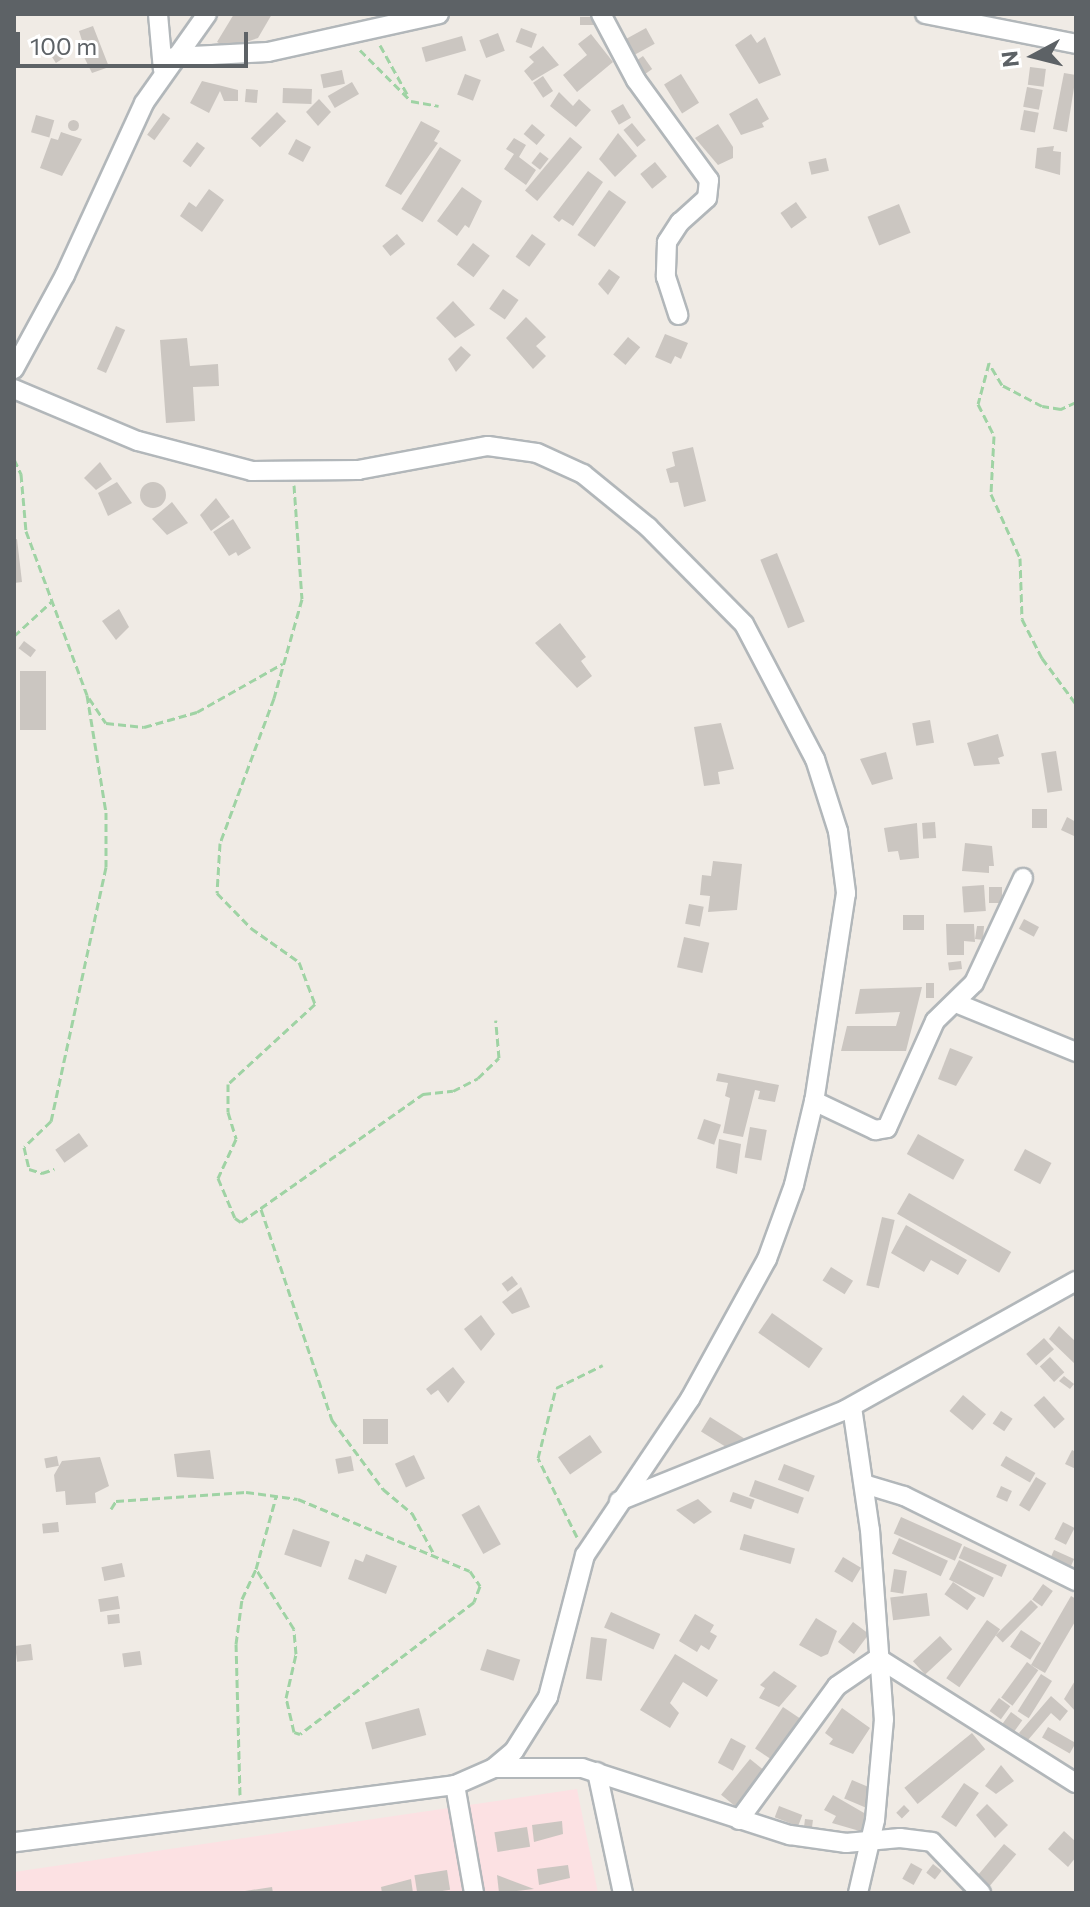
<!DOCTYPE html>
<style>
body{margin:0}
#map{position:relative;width:1090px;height:1907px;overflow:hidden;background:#f0ebe5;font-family:Commissioner,sans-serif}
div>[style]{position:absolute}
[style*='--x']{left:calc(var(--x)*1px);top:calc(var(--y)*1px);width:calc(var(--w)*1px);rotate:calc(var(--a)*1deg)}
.medical>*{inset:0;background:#fce1e3}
.building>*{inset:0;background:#cbc6c1;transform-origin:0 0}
.round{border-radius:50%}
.path>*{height:3px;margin-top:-1.5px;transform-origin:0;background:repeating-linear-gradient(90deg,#9fd3a4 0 8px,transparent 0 12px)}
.roads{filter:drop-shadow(2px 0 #b2b7ba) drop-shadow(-2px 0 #b2b7ba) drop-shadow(0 2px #b2b7ba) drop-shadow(0 -2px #b2b7ba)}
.minor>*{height:18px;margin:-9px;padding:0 9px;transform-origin:9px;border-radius:9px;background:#fff}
span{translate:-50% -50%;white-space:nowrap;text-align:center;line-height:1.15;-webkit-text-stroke:7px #fff;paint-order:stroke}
.frame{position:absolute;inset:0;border:16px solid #5d6266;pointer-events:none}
.north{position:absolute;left:994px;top:16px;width:80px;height:80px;-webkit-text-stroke:6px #fff;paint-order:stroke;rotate:263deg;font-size:22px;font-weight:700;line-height:32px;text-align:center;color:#5d6266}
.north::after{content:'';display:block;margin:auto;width:28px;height:36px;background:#5d6266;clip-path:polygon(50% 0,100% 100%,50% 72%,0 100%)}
.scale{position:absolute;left:16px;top:32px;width:232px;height:36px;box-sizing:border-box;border:4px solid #5d6266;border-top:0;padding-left:10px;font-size:24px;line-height:28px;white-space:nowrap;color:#5d6266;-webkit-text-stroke:6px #fff;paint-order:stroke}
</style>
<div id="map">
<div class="medical">
<i style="clip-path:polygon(577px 1789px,598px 1893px,14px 1893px,14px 1872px)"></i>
</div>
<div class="building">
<i style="clip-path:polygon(234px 14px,272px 14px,258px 38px,228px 48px,217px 42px)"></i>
<i style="left:580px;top:17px;width:20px;height:8px"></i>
<i style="clip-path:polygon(93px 26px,109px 67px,92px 73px,81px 51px,85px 50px,79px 31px)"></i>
<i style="left:521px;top:28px;width:17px;height:15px;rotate:21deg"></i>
<i style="left:646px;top:28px;width:18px;height:26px;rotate:61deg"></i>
<i style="left:498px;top:33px;width:19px;height:20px;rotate:69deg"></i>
<i style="clip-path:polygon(591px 34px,613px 62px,577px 92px,563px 75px,587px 55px,578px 44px)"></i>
<i style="clip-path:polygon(751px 34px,757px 43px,765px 37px,781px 75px,759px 84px,735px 45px)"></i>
<i style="left:462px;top:36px;width:15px;height:42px;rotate:74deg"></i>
<i style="left:60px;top:45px;width:13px;height:13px;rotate:58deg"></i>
<i style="clip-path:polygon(543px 46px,559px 65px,532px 81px,524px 71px,534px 62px,529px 57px)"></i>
<i style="left:643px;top:56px;width:16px;height:14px;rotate:55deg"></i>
<i style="left:1030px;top:67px;width:16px;height:18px;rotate:7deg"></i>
<i style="left:342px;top:70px;width:14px;height:22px;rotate:78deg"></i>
<i style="clip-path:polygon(1064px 73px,1076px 75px,1067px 132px,1053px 129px)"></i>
<i style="left:465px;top:74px;width:17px;height:22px;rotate:21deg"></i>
<i style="left:681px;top:74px;width:34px;height:20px;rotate:58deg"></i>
<i style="left:543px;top:76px;width:18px;height:12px;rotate:56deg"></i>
<i style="clip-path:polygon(202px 81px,238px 90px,238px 101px,224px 101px,220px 91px,209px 113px,190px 103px)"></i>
<i style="left:352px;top:82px;width:14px;height:28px;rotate:60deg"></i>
<i style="left:1027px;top:87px;width:16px;height:20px;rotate:11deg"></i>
<i style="left:283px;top:88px;width:29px;height:15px;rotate:2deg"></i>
<i style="left:246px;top:89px;width:12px;height:13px;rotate:5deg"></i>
<i style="clip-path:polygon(559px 92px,573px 106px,579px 99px,591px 110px,576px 127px,550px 106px)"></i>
<i style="clip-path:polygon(757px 98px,769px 119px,762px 123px,764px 127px,741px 135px,729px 114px)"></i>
<i style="clip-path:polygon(319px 99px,331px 112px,318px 126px,306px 112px)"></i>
<i style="left:623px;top:104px;width:16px;height:14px;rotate:60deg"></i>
<i style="left:1024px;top:110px;width:15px;height:20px;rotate:11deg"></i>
<i style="left:277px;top:112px;width:13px;height:37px;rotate:45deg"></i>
<i style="left:163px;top:113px;width:9px;height:27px;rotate:36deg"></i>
<i style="left:36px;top:115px;width:19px;height:18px;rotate:16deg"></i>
<i class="round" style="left:67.5px;top:119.5px;width:11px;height:11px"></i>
<i style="clip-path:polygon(421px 121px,440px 131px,434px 141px,438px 143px,401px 195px,385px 186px)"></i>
<i style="left:632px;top:123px;width:22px;height:11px;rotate:51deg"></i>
<i style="left:532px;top:124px;width:17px;height:13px;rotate:40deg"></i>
<i style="clip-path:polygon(718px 124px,733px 147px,733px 158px,718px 165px,695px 138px)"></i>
<i style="clip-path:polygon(61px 132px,82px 139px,62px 176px,40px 168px,51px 138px,58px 140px)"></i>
<i style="clip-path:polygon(618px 133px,637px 156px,615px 177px,599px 159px)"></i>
<i style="left:570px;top:137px;width:16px;height:70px;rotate:40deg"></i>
<i style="clip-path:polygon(514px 138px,526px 145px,519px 157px,536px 170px,526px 185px,504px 169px,514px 154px,506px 149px)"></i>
<i style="left:296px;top:139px;width:17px;height:17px;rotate:28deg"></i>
<i style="left:197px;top:142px;width:10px;height:24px;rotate:37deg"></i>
<i style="clip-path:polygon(1054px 146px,1053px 151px,1061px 152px,1060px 175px,1035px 168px,1037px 148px)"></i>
<i style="left:440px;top:147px;width:25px;height:73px;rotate:32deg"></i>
<i style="left:540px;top:152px;width:11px;height:14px;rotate:38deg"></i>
<i style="left:826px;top:158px;width:13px;height:18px;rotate:77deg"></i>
<i style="left:655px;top:162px;width:19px;height:19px;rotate:51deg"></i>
<i style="clip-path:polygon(588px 171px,603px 182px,573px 226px,562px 219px,559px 222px,553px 217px)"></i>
<i style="clip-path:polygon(462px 187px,482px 201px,469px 228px,465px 225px,457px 236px,437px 221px)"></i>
<i style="clip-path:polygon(209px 189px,224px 200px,202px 232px,180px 216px,189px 202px,196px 207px)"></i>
<i style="left:609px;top:190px;width:21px;height:55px;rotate:35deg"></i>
<i style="left:796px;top:202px;width:19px;height:19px;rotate:55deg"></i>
<i style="left:899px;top:204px;width:31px;height:34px;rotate:68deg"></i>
<i style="left:397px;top:234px;width:13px;height:19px;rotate:51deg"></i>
<i style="left:532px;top:234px;width:17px;height:28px;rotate:36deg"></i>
<i style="left:473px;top:243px;width:21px;height:27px;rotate:37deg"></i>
<i style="clip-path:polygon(609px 269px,620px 277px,608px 295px,598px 284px)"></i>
<i style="left:503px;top:289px;width:19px;height:24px;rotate:35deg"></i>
<i style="clip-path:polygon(453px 301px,475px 325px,455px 338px,436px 318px)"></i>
<i style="clip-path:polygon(526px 317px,546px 337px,536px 346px,546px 356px,533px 369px,506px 338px)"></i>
<i style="left:116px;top:326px;width:10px;height:47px;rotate:24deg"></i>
<i style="clip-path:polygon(665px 334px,688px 343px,681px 359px,675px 356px,671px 364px,655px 357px)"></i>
<i style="left:628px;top:337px;width:16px;height:23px;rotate:40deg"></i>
<i style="clip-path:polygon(187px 338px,190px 366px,218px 364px,219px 386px,193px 387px,195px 421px,166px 423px,160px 340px)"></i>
<i style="clip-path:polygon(461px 346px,471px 355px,456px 372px,448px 359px)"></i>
<i style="clip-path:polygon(693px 447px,706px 501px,684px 507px,678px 482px,670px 483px,666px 469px,675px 466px,672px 452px)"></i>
<i style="clip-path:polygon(100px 462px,112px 479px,96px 490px,84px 478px)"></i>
<i class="round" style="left:140px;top:482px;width:26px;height:26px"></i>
<i style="clip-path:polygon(117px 482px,132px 503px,108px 516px,98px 493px)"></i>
<i style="clip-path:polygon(216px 498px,230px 517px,211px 531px,200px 515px)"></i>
<i style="clip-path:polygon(172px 502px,188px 523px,167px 535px,152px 519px)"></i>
<i style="clip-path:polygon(233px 519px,251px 548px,238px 556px,236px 552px,229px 556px,213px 532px)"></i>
<i style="clip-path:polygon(17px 539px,22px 582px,14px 583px,14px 540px)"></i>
<i style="left:777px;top:553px;width:74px;height:18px;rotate:68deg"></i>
<i style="clip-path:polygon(119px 609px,129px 627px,116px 640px,102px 621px)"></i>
<i style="clip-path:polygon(560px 623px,586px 657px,581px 661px,592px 676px,577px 688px,535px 643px)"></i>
<i style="left:24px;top:641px;width:15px;height:9px;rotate:37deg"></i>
<i style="left:20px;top:671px;width:26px;height:59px"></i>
<i style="left:930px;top:720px;width:23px;height:18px;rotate:80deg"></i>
<i style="clip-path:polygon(721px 723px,734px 769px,718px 772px,720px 784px,704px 786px,694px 727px)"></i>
<i style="clip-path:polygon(998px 734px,1004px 756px,998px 758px,1000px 764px,974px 766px,967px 743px)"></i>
<i style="left:1056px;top:751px;width:40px;height:15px;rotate:81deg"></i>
<i style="clip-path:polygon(886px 752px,893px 779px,872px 785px,860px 759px)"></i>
<i style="left:1032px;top:809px;width:15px;height:19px"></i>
<i style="clip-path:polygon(1067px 817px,1076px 822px,1074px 836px,1061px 830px)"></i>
<i style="left:935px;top:822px;width:16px;height:13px;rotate:86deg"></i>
<i style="clip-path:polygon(917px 823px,919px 858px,900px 860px,898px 851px,888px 852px,884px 828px)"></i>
<i style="clip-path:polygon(965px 843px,992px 846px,994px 866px,989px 866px,989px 873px,962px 871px)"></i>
<i style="clip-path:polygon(713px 861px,742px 864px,737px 910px,708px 912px,710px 896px,700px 895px,702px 875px,711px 876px)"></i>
<i style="left:984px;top:885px;width:26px;height:22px;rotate:86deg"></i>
<i style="left:989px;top:887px;width:13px;height:16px"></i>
<i style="left:689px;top:904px;width:15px;height:20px;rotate:11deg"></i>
<i style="left:903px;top:915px;width:21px;height:15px"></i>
<i style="left:1024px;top:919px;width:17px;height:11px;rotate:28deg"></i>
<i style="clip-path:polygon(946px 924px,974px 924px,975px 942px,964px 941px,964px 955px,947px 955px)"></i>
<i style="clip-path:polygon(977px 926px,984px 926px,983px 940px,975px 939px)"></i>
<i style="left:684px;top:937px;width:26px;height:31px;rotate:13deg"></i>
<i style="left:961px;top:961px;width:8px;height:13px;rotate:83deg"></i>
<i style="left:926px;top:983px;width:8px;height:15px"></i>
<i style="clip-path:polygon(922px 987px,906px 1051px,841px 1051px,847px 1026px,896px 1026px,900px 1012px,855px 1014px,860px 989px)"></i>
<i style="clip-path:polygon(950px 1048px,973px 1057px,956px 1086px,938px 1079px)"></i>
<i style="clip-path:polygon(718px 1073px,779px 1085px,775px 1102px,758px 1099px,760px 1091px,755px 1090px,743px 1137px,723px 1133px,730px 1098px,725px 1096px,728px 1083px,716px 1081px)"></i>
<i style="left:704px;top:1119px;width:18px;height:21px;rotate:19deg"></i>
<i style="left:750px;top:1127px;width:17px;height:31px;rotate:10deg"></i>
<i style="left:79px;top:1133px;width:16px;height:29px;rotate:55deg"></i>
<i style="left:918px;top:1134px;width:53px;height:23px;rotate:29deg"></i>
<i style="clip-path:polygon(719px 1139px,741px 1144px,737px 1174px,716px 1168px)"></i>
<i style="left:1025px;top:1149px;width:30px;height:24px;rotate:28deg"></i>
<i style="left:909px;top:1193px;width:118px;height:24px;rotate:30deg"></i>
<i style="left:882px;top:1217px;width:13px;height:70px;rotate:13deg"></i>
<i style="clip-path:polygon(906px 1225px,967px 1260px,958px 1275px,931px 1260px,924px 1272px,891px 1253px)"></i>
<i style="left:831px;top:1267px;width:26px;height:16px;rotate:32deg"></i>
<i style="left:512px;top:1276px;width:10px;height:13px;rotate:53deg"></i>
<i style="clip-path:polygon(521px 1287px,530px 1307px,512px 1314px,502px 1302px)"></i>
<i style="left:772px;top:1313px;width:62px;height:24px;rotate:35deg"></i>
<i style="clip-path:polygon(481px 1315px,495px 1334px,481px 1351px,464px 1329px)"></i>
<i style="clip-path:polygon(1059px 1326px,1076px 1342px,1076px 1365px,1049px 1339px)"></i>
<i style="left:1044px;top:1338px;width:15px;height:24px;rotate:48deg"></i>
<i style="left:1050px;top:1357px;width:21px;height:14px;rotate:47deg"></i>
<i style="clip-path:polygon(453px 1367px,465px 1382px,448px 1403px,438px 1390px,431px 1395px,426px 1389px)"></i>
<i style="clip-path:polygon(1064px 1376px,1074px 1384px,1070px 1389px,1059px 1381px)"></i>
<i style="left:963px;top:1395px;width:30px;height:21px;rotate:40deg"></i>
<i style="left:1044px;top:1396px;width:31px;height:14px;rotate:48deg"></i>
<i style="left:1001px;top:1411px;width:14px;height:15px;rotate:34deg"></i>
<i style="left:710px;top:1417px;width:40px;height:17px;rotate:32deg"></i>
<i style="left:363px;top:1419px;width:25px;height:25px"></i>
<i style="left:590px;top:1435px;width:21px;height:39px;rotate:55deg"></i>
<i style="clip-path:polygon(210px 1450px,214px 1479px,177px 1477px,174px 1454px)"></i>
<i style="clip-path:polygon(1072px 1450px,1076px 1452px,1076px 1469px,1065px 1464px)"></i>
<i style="left:414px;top:1455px;width:26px;height:21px;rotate:65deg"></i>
<i style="left:57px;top:1456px;width:10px;height:13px;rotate:79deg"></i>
<i style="left:351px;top:1456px;width:15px;height:16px;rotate:79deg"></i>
<i style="left:1006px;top:1456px;width:34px;height:11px;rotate:30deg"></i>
<i style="clip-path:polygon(100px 1457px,109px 1486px,95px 1493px,96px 1503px,66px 1505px,65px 1491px,56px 1492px,54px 1475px,62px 1461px)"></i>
<i style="left:784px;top:1464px;width:33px;height:17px;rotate:21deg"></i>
<i style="left:1036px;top:1477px;width:12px;height:33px;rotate:31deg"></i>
<i style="left:755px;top:1480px;width:52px;height:17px;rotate:20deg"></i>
<i style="left:1001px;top:1486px;width:12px;height:12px;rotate:24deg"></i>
<i style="left:733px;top:1492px;width:23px;height:10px;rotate:20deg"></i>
<i style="clip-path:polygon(698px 1499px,712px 1512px,694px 1524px,676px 1510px)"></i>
<i style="left:479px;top:1505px;width:45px;height:20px;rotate:61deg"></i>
<i style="left:901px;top:1517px;width:67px;height:18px;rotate:24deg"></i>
<i style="left:58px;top:1522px;width:10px;height:16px;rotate:84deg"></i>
<i style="left:1063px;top:1522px;width:13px;height:19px;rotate:27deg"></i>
<i style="left:293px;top:1529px;width:39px;height:27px;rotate:19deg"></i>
<i style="left:744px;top:1534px;width:53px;height:16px;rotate:16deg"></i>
<i style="left:899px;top:1538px;width:54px;height:17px;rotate:25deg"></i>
<i style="left:964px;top:1546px;width:47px;height:13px;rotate:24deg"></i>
<i style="left:1054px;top:1550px;width:22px;height:11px;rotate:24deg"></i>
<i style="clip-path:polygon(366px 1554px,397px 1566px,386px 1594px,348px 1579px,355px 1559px,363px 1562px)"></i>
<i style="left:843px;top:1557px;width:21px;height:17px;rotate:31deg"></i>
<i style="left:959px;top:1560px;width:39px;height:22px;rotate:27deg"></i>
<i style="left:122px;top:1563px;width:14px;height:21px;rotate:78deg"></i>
<i style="left:894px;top:1569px;width:13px;height:23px;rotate:9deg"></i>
<i style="left:953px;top:1582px;width:28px;height:15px;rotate:35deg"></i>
<i style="left:1043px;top:1584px;width:12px;height:19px;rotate:35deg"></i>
<i style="left:927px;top:1593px;width:23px;height:37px;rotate:83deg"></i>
<i style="left:118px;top:1596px;width:13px;height:20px;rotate:81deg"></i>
<i style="clip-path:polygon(1071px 1596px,1076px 1599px,1076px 1620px,1045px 1673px,1031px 1665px)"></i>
<i style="left:1031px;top:1600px;width:10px;height:50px;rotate:45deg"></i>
<i style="left:611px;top:1612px;width:54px;height:17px;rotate:24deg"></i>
<i style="left:119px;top:1614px;width:9px;height:12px;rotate:84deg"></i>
<i style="clip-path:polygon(695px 1614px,714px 1625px,710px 1632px,717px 1636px,709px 1650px,701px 1645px,697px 1652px,679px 1641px)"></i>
<i style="clip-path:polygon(816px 1618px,837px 1631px,828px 1654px,821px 1657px,799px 1645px)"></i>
<i style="left:987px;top:1620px;width:16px;height:71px;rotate:35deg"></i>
<i style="left:853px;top:1622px;width:20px;height:25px;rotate:37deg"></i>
<i style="left:1021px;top:1630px;width:24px;height:20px;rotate:33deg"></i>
<i style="left:940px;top:1636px;width:18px;height:37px;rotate:47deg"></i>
<i style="left:591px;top:1637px;width:16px;height:42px;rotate:7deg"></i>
<i style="left:31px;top:1644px;width:16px;height:16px;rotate:83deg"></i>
<i style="left:487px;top:1649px;width:35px;height:22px;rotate:18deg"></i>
<i style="left:140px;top:1651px;width:14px;height:18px;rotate:82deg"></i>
<i style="clip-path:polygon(675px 1654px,718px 1680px,707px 1697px,683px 1682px,670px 1703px,679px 1713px,670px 1728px,640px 1710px)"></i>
<i style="left:1027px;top:1662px;width:14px;height:44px;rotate:36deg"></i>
<i style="clip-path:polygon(774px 1671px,797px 1686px,779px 1707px,759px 1698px,765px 1688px,760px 1685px)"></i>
<i style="left:1041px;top:1674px;width:13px;height:44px;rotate:32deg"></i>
<i style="clip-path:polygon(1076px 1679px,1076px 1712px,1064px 1699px)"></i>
<i style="clip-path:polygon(1051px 1696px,1068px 1711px,1060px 1721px,1051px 1713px,1028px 1740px,1019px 1733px)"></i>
<i style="left:999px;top:1698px;width:14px;height:16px;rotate:36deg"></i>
<i style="left:783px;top:1707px;width:23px;height:50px;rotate:34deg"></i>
<i style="left:419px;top:1708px;width:28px;height:56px;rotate:75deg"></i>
<i style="clip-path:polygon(842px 1708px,870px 1728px,853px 1754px,829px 1744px,833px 1739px,825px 1733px)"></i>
<i style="left:1011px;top:1712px;width:14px;height:16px;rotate:36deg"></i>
<i style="left:1048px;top:1727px;width:32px;height:12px;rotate:30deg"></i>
<i style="left:972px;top:1733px;width:21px;height:87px;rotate:51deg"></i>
<i style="left:731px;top:1738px;width:17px;height:28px;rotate:28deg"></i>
<i style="left:750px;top:1759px;width:21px;height:46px;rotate:39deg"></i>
<i style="clip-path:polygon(1001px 1765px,1014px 1781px,996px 1794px,985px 1786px)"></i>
<i style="left:852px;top:1780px;width:25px;height:20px;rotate:23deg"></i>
<i style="left:964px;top:1783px;width:18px;height:41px;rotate:34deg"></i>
<i style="clip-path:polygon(833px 1795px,871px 1817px,863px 1832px,832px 1823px,836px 1816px,824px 1810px)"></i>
<i style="clip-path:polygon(987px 1804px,1008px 1825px,995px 1838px,976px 1815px)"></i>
<i style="left:904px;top:1805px;width:8px;height:11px;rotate:45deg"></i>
<i style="left:779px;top:1806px;width:25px;height:12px;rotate:21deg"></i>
<i style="left:805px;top:1819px;width:8px;height:10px;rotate:7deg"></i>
<i style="clip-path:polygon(562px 1821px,563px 1834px,534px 1842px,532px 1825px)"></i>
<i style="left:527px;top:1827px;width:20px;height:33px;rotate:81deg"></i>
<i style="clip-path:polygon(1064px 1831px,1076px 1842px,1076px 1857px,1068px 1867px,1048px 1849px)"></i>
<i style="left:1004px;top:1844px;width:16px;height:42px;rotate:40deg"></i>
<i style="left:911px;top:1863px;width:13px;height:18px;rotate:29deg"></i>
<i style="left:933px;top:1864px;width:11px;height:11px;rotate:38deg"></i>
<i style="clip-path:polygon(568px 1865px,570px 1878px,539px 1885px,537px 1869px)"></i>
<i style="left:447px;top:1870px;width:20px;height:33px;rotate:81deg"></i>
<i style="clip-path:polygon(497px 1875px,534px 1889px,499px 1893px)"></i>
<i style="clip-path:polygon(411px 1879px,413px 1893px,382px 1893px,381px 1887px)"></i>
<i style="clip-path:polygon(272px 1887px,273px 1893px,245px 1893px,245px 1891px)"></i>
</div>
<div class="path">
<i style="--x:380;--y:45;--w:56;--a:61.1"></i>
<i style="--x:360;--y:50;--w:72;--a:45"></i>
<i style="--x:411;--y:101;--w:28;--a:10"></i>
<i style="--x:1076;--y:402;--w:17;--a:155"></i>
<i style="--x:1061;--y:409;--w:19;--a:-171"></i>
<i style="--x:1042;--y:406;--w:45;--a:-152.3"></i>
<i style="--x:1002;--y:385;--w:26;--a:-121"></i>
<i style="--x:989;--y:363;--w:42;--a:105"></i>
<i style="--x:978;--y:404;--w:36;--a:63"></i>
<i style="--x:994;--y:436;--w:58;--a:93"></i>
<i style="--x:991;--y:494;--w:70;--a:65.6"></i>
<i style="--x:1020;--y:558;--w:61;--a:88.1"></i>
<i style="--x:1022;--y:619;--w:44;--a:62.9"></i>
<i style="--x:1042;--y:658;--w:57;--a:53.5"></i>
<i style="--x:14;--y:459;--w:17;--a:65"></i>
<i style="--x:21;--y:474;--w:57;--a:85"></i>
<i style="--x:26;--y:531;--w:175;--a:69.6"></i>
<i style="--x:87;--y:695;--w:119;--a:80.8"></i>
<i style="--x:106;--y:812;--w:55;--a:90"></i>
<i style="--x:106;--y:867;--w:260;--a:102.2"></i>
<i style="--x:51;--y:1121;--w:37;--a:136"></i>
<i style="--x:24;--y:1147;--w:23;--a:77"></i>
<i style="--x:29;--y:1169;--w:14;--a:17"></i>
<i style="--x:42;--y:1173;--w:13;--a:-18"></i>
<i style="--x:294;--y:485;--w:114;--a:86"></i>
<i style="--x:302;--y:599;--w:103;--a:105.8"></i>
<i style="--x:274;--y:698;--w:155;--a:110.4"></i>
<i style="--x:220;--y:843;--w:50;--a:93.4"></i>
<i style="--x:217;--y:893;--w:49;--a:45.8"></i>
<i style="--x:251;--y:928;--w:59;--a:35.3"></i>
<i style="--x:299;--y:962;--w:45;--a:69.1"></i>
<i style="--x:315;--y:1004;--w:118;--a:137.4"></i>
<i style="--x:228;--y:1084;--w:28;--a:90"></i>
<i style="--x:228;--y:1112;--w:28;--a:73"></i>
<i style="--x:236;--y:1139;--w:43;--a:114.8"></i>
<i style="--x:218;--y:1178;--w:43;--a:67"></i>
<i style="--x:235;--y:1218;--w:7;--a:34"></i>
<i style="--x:241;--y:1222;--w:223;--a:-35.1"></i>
<i style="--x:423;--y:1094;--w:30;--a:-6"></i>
<i style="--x:453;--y:1091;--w:28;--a:-27"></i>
<i style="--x:478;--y:1078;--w:29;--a:-44"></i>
<i style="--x:499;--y:1058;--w:38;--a:-95"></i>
<i style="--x:14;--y:636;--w:52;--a:-42.6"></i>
<i style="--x:89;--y:698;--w:30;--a:56"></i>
<i style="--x:106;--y:723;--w:38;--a:6"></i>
<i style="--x:144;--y:727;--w:55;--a:-15.8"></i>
<i style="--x:197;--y:712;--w:98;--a:-29.5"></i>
<i style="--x:261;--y:1209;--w:223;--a:71.4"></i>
<i style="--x:332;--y:1420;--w:86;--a:53.5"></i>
<i style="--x:383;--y:1489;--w:38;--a:40"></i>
<i style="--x:412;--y:1513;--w:47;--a:61.8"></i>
<i style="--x:111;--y:1509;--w:9;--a:-58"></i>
<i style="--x:116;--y:1501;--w:130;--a:-4"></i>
<i style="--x:246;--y:1492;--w:52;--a:7.7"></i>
<i style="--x:298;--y:1499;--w:186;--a:22.7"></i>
<i style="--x:470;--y:1571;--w:18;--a:56"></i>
<i style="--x:480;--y:1586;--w:17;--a:111"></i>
<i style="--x:474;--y:1602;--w:218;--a:142.8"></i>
<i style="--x:300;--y:1734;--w:6;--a:-162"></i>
<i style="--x:294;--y:1732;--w:35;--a:-103"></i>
<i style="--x:286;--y:1698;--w:45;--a:-77.2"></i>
<i style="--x:296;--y:1654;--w:25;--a:-95"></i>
<i style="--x:294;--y:1629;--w:71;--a:-122.3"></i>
<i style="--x:577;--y:1537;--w:88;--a:-116.3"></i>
<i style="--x:538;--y:1458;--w:72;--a:-75.6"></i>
<i style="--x:556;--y:1388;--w:52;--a:-26.1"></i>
<i style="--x:240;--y:1795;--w:151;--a:-91.5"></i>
<i style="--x:236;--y:1644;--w:45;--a:-82.4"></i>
<i style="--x:242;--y:1599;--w:33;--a:-65"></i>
<i style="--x:256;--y:1569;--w:75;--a:-74.5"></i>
</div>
<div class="roads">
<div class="minor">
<i style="--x:158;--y:14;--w:56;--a:84.9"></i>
<i style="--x:601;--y:14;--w:75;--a:62.1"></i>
<i style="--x:636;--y:80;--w:124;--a:53.9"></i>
<i style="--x:709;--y:180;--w:18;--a:96"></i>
<i style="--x:707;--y:198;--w:36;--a:138"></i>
<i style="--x:680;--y:222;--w:24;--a:123"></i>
<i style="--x:667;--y:242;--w:35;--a:92"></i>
<i style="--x:666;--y:277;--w:40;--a:72"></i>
<i style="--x:925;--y:14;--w:154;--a:11.2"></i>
<i style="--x:174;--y:57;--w:94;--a:-3"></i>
<i style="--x:268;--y:52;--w:175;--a:-12.5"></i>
<i style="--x:14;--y:369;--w:107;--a:-61.5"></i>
<i style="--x:65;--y:275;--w:189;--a:-65.3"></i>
<i style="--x:144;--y:103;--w:109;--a:-54.7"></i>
<i style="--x:14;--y:389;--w:134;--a:22.8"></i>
<i style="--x:138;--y:441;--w:118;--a:14.7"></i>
<i style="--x:252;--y:471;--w:106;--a:-0.5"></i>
<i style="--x:358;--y:470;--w:132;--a:-10.5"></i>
<i style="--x:488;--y:446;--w:49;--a:8.1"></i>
<i style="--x:537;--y:453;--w:51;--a:24.5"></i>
<i style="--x:583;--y:474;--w:84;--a:39.2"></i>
<i style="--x:648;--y:527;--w:136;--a:45.3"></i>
<i style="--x:744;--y:624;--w:153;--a:62.3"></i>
<i style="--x:815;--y:759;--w:76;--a:72.3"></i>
<i style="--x:838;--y:831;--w:63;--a:82.6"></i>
<i style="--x:846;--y:893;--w:210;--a:98.7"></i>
<i style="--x:814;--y:1101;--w:86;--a:103.4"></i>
<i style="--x:794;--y:1185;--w:79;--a:110"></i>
<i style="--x:767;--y:1259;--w:160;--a:118.8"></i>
<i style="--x:690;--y:1399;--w:188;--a:123.9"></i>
<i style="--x:585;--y:1555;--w:147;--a:104.6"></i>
<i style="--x:548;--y:1697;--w:64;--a:122.2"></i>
<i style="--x:514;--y:1751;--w:26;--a:140"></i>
<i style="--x:494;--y:1768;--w:43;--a:156.4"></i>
<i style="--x:455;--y:1785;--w:445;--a:172.6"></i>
<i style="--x:956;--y:1003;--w:130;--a:22.2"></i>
<i style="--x:814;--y:1101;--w:68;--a:25.4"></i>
<i style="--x:875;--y:1130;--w:12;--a:-9"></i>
<i style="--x:887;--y:1128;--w:117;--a:-65.8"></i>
<i style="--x:935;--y:1021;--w:54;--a:-44.3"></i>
<i style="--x:974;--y:983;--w:116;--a:-65"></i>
<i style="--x:852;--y:1407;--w:124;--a:81.7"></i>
<i style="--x:870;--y:1530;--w:190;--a:85.8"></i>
<i style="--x:884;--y:1719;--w:101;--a:95.1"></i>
<i style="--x:875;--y:1820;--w:75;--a:103.1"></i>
<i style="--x:864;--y:1484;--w:42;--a:16.7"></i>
<i style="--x:904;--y:1496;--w:192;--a:26.3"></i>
<i style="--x:619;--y:1501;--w:244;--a:-21.9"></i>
<i style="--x:845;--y:1410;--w:265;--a:-29.2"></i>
<i style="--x:494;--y:1768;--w:88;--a:0"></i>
<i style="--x:582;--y:1768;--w:219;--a:17.9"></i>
<i style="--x:790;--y:1835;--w:57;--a:8.1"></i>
<i style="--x:846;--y:1843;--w:54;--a:-5.3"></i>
<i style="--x:900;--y:1838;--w:32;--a:7"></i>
<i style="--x:932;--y:1842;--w:71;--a:46.1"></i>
<i style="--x:597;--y:1772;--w:124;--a:77.9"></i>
<i style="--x:455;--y:1785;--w:110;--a:80"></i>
<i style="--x:739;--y:1820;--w:166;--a:-53.8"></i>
<i style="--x:837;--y:1686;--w:50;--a:-34.3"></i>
<i style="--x:878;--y:1658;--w:234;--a:32.3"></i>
</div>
</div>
<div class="frame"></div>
<div class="north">N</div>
<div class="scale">100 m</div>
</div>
